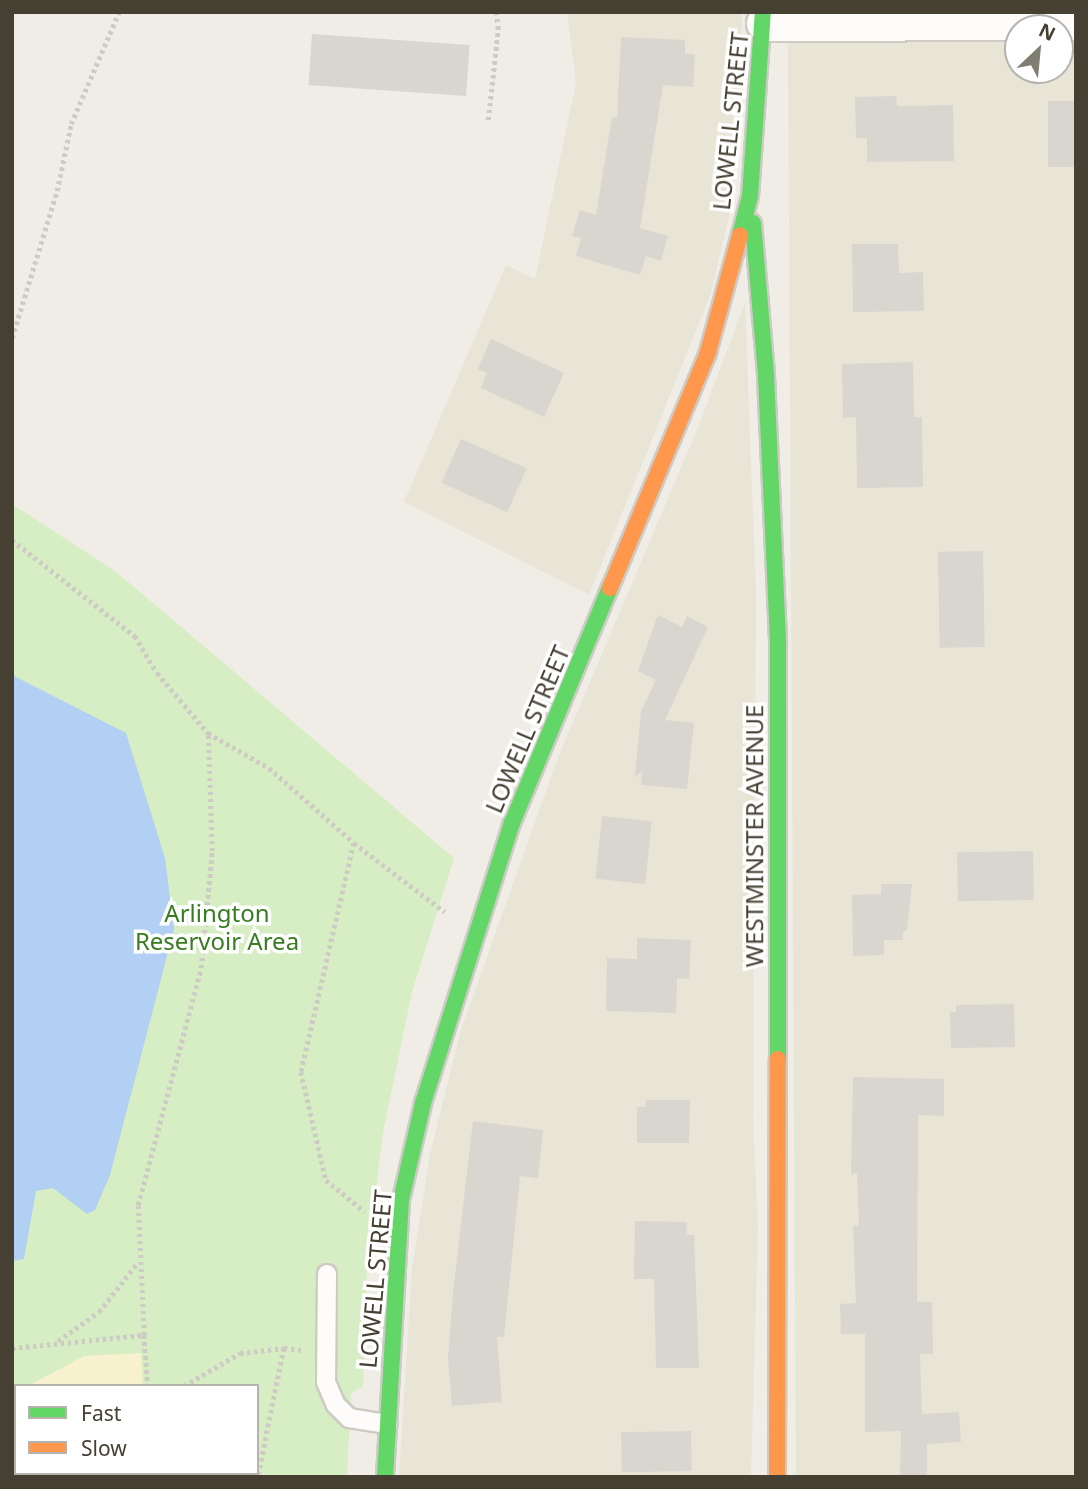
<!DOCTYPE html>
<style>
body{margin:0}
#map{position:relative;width:1088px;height:1489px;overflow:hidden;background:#efede6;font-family:"Noto Sans",sans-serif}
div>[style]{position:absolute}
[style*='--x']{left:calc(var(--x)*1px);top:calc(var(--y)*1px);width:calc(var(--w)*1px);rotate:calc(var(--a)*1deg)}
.residential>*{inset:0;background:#e8e5d6}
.green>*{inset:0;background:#d7edc3}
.sand>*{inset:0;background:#f7f2cd;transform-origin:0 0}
.water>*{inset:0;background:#b1d0f3}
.building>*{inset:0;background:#d8d6ce;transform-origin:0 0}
.path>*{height:4.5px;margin-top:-2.25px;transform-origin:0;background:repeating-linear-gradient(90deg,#cecbc5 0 3.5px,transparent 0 7px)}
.roads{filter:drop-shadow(2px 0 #cdcbc4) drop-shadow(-2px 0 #cdcbc4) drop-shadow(0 2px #cdcbc4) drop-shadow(0 -2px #cdcbc4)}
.lane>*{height:18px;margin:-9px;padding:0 9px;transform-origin:9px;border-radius:9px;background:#fdfcfb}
.street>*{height:35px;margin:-17.5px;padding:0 17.5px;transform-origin:17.5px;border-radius:17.5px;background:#fdfcfb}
.fast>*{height:16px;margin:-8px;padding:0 8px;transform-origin:8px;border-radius:8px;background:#63d668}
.slow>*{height:16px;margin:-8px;padding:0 8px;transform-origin:8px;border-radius:8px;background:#ff974d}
span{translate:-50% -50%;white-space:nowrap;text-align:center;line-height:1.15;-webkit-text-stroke:7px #fff;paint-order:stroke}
.street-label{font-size:24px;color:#454032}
.park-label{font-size:24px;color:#377c20}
.frame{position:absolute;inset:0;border:14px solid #454032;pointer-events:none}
.legend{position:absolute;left:14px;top:1384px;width:245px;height:91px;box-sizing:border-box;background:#fff;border:2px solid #b5b3ad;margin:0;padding:9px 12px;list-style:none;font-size:21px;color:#454032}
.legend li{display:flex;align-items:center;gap:14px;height:35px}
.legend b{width:35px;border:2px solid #b5b3ad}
.north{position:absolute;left:1004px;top:14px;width:70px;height:70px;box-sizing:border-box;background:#fff;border:2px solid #b5b3ad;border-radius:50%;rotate:26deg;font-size:19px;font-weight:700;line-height:28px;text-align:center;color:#454032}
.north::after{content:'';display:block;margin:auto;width:24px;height:32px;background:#807d71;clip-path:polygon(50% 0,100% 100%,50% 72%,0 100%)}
</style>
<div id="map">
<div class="residential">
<i style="clip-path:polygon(567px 12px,742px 12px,740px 124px,732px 204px,710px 296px,589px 595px,404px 502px,506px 265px,535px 279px,576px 83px)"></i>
<i style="clip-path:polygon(788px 39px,1018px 41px,1018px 70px,1060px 70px,1060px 42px,1076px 42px,1076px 1477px,796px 1477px)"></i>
<i style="clip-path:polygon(745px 303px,756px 593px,753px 1120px,758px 1227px,751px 1477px,399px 1477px,412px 1269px,430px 1154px,460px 1033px,557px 760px,697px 430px)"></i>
</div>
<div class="green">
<i style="clip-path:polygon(evenodd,12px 504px,115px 571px,454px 858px,412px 992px,383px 1132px,367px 1262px,363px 1386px,351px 1394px,347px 1477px,12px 1477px,12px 504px,16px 1386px,257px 1386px,257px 1473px,16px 1473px,16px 1386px)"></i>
</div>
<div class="sand">
<i style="clip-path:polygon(141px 1353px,143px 1386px,28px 1386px,84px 1356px)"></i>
<i style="left:47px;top:1473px;width:98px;height:4px"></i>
</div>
<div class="water">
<i style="clip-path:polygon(12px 675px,126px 733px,165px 858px,174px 929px,110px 1175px,95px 1210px,87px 1214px,53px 1188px,36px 1191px,24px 1259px,12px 1261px)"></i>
<i style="clip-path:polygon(12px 1391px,16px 1473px,47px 1477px,12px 1477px)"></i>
</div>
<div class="building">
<i style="left:312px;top:34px;width:158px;height:51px;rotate:4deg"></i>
<i style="clip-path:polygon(621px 37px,685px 40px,685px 54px,695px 54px,693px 87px,663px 85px,640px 228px,668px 236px,661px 261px,646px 256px,640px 275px,576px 256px,581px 238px,572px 236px,580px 210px,596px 215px,612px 117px,617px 118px)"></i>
<i style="clip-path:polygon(896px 96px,897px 106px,953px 105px,954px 161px,867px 162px,867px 138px,856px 138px,855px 97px)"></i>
<i style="left:1076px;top:101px;width:66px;height:28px;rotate:90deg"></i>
<i style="clip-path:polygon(852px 244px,898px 244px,899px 273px,923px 272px,924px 311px,853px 312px)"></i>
<i style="clip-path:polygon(491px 339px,564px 373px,544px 417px,481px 388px,487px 373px,478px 369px)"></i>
<i style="clip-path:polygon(913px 362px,914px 417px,922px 417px,923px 487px,857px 488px,856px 417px,843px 418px,842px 364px)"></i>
<i style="left:461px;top:439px;width:72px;height:48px;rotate:24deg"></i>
<i style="left:983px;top:551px;width:96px;height:45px;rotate:89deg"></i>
<i style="clip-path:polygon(658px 615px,682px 627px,687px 616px,708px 627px,665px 720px,694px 723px,687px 789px,641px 785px,642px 771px,635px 777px,641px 711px,656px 680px,638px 671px)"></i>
<i style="left:602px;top:816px;width:50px;height:63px;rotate:6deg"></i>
<i style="left:1033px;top:851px;width:49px;height:76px;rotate:89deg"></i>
<i style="clip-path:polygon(881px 884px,912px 884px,907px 930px,903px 931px,903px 940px,884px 940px,884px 955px,853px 956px,852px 895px,881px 894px)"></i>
<i style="clip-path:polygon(637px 938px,691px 940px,689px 979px,677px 978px,676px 1013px,606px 1011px,607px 958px,637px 959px)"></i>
<i style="clip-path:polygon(1014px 1004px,1015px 1047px,951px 1048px,950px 1012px,956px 1012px,956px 1005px)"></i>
<i style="clip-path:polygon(853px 1077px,944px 1079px,944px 1116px,918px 1115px,917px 1302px,932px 1302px,933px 1354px,920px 1354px,922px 1414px,959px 1412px,961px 1442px,927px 1444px,927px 1477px,900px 1477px,901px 1431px,865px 1432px,865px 1334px,841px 1334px,840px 1304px,856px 1303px,853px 1226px,859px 1226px,857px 1173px,851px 1174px)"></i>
<i style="clip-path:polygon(646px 1100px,690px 1100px,689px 1143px,637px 1143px,637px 1107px,646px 1107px)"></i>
<i style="clip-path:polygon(473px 1121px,543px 1130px,538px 1178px,520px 1176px,504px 1337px,497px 1337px,502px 1402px,452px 1406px,448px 1358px,453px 1293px)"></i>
<i style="clip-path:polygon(635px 1221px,687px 1222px,686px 1235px,694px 1235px,699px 1368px,656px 1368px,654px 1279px,634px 1279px)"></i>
<i style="left:691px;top:1431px;width:40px;height:70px;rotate:89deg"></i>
</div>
<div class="path">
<i style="--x:488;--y:120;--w:92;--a:-83.7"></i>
<i style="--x:498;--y:29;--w:17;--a:-97"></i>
<i style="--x:12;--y:338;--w:154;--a:-73"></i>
<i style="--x:57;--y:191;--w:68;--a:-78.2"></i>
<i style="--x:71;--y:124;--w:122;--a:-66.8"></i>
<i style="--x:12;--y:540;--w:156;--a:38"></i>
<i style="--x:135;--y:636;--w:43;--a:59.3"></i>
<i style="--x:157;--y:673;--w:79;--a:49.6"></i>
<i style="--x:208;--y:733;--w:70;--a:29.8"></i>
<i style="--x:269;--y:768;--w:113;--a:41.4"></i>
<i style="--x:354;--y:843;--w:235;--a:103"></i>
<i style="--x:301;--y:1072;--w:111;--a:77"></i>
<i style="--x:326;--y:1180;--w:50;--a:39.4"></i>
<i style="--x:354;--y:843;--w:114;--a:37.2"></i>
<i style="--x:144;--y:1335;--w:51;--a:85.5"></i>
<i style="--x:58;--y:1341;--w:50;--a:-35.3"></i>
<i style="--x:99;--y:1312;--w:63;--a:-52"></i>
<i style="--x:12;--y:1348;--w:133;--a:-5.6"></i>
<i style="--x:144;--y:1335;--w:130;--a:-92.6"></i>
<i style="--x:138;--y:1205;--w:245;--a:-75.1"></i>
<i style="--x:201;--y:968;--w:118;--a:-84.6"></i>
<i style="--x:212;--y:851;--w:118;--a:-91.9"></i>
<i style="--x:284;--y:1348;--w:17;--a:7"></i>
<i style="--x:184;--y:1386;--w:65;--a:-30.5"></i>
<i style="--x:240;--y:1353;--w:44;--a:-6.5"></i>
<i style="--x:284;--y:1348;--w:132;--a:101.4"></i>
<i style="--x:152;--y:1473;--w:4;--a:90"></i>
<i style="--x:189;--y:1473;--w:4;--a:63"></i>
</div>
<div class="roads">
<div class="lane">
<i style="--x:327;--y:1274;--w:108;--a:90.5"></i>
<i style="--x:326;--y:1382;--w:25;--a:67"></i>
<i style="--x:336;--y:1405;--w:18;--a:45"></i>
<i style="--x:349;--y:1418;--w:39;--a:9"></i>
</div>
<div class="street">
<i style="--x:764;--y:23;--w:312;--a:-0.2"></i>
</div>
<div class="fast">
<i style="--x:753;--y:223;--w:154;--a:85.1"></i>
<i style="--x:766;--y:376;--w:268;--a:87.4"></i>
<i style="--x:778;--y:644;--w:415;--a:90"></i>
<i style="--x:740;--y:235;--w:40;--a:-75.6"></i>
<i style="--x:750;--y:196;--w:184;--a:-86"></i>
<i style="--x:385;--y:1477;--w:277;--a:-86.7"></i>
<i style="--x:401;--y:1200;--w:99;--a:-77.2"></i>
<i style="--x:423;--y:1103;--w:294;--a:-72.4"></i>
<i style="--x:512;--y:823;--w:255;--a:-67.4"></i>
</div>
<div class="slow">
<i style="--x:610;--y:588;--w:256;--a:-67.4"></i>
<i style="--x:708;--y:352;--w:121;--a:-74.7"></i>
<i style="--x:777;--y:1477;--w:418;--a:-89.9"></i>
</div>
</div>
<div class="street-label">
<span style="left:730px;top:121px;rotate:-84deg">LOWELL STREET</span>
<span style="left:527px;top:729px;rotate:-67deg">LOWELL STREET</span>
<span style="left:754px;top:836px;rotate:-90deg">WESTMINSTER AVENUE</span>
<span style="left:375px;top:1279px;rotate:-85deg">LOWELL STREET</span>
</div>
<div class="park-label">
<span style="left:217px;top:927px">Arlington<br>Reservoir Area</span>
</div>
<div class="frame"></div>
<ul class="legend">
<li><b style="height:9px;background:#63d668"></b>Fast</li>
<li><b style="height:9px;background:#ff974d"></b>Slow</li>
</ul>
<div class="north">N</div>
</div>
